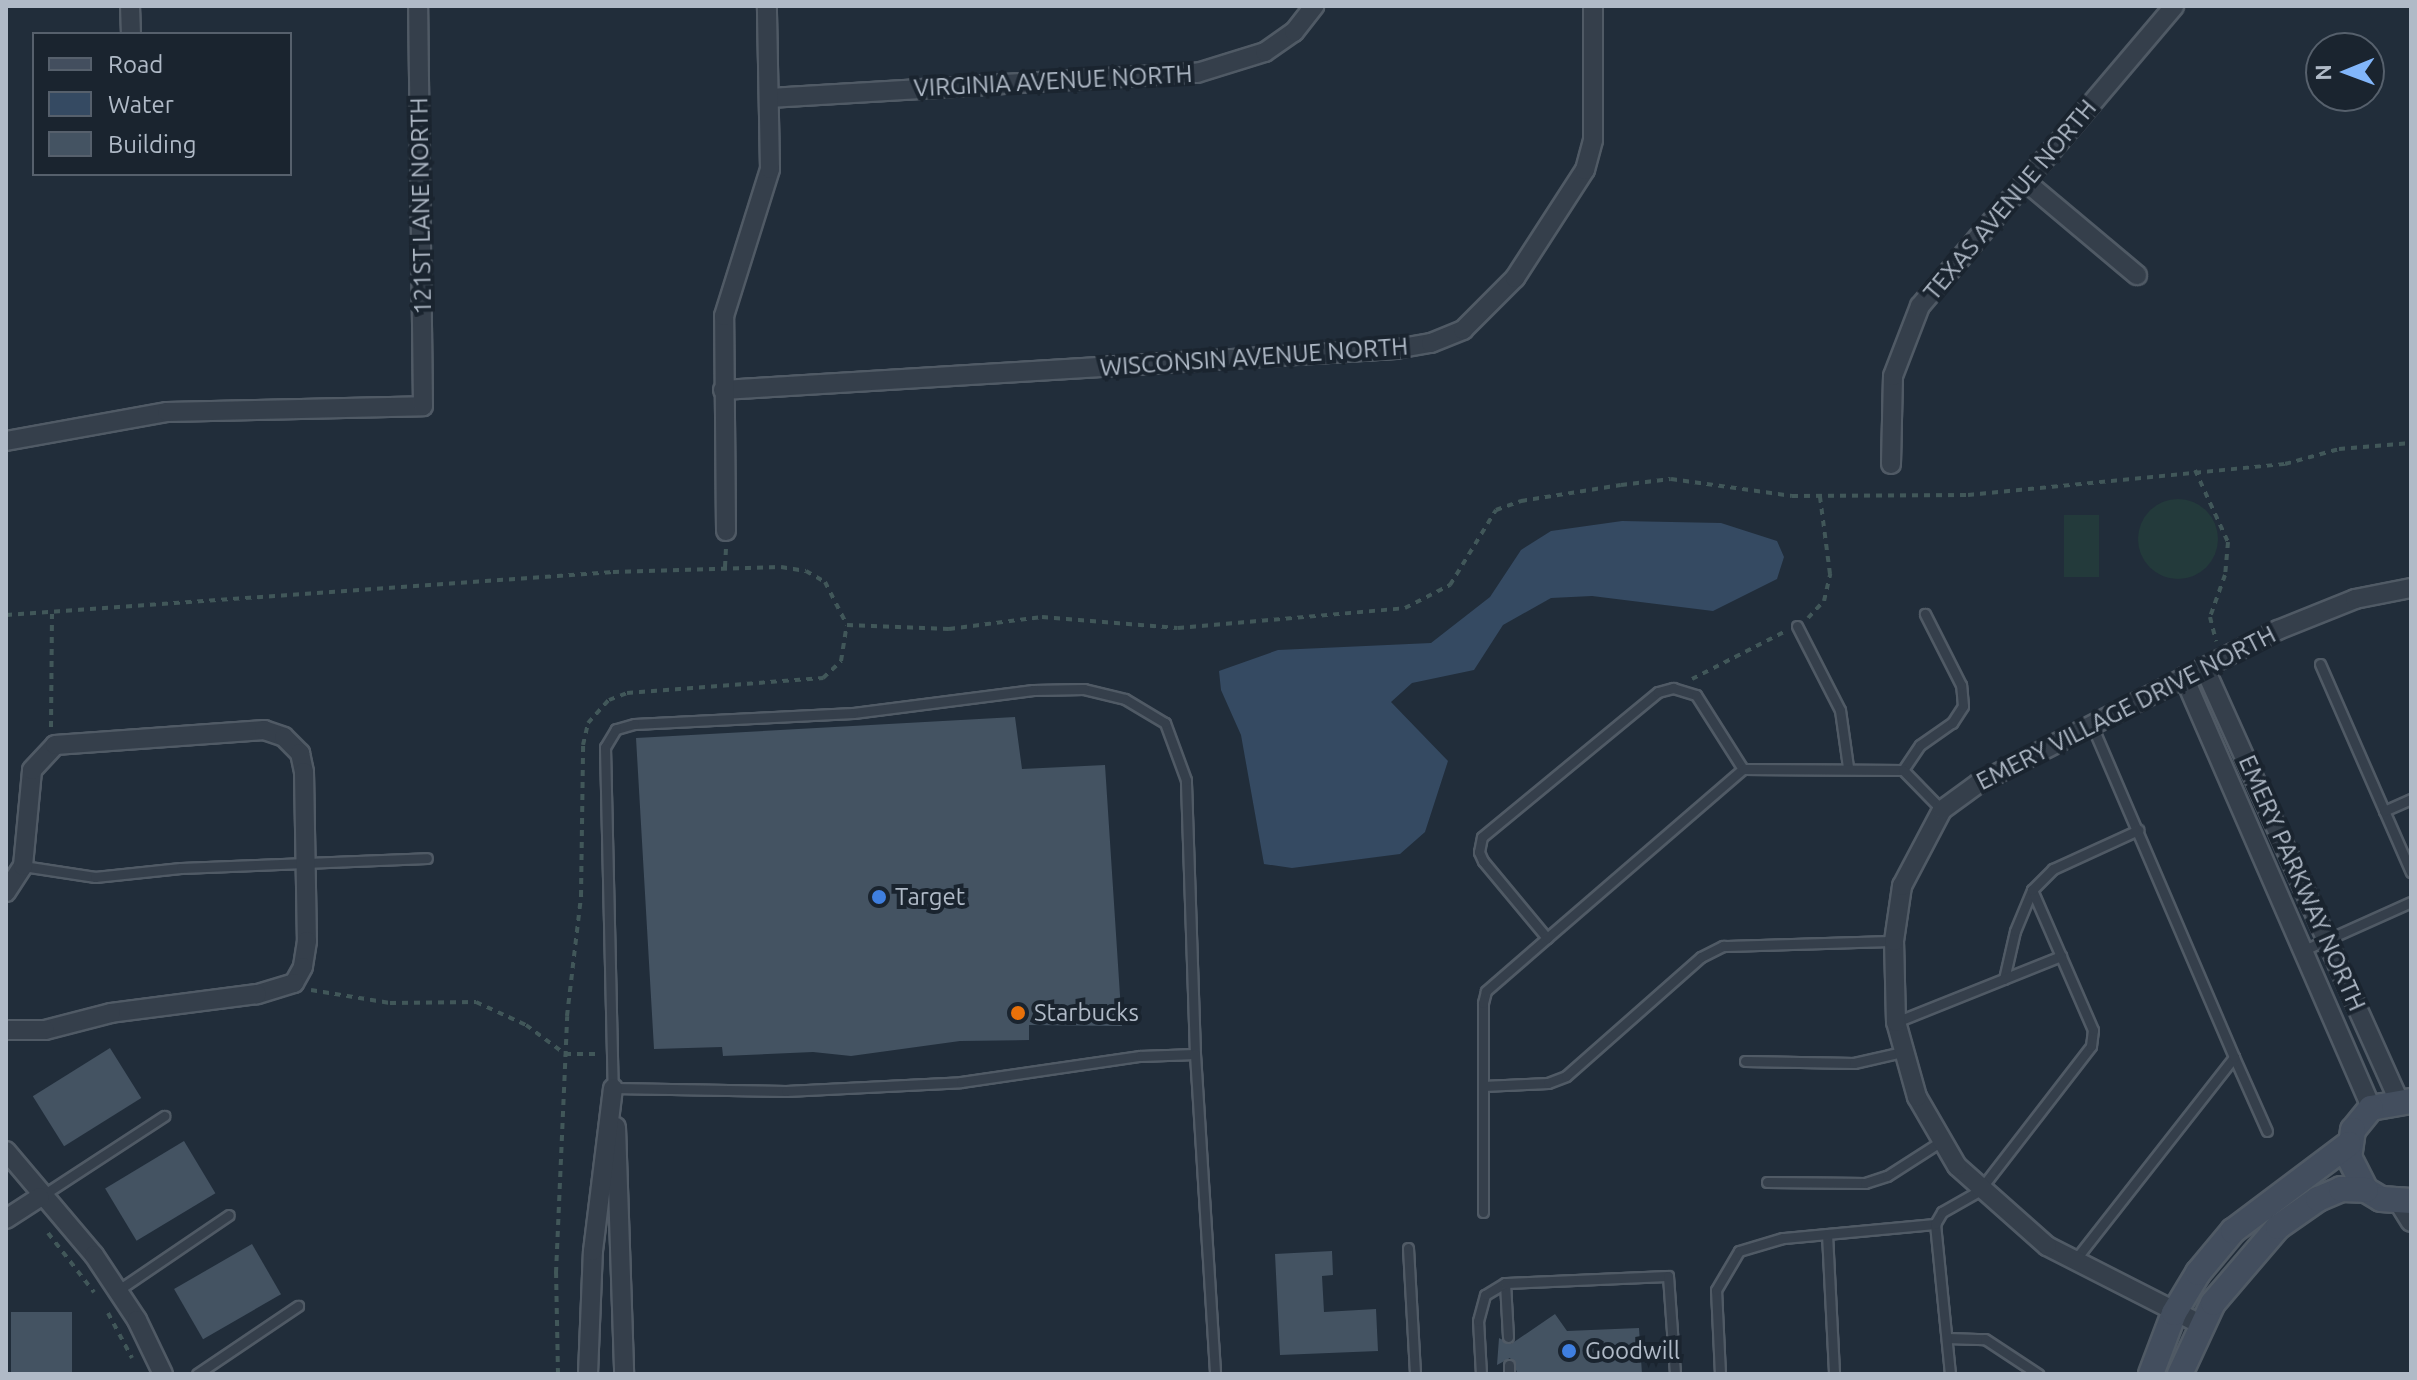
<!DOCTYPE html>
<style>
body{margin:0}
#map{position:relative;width:2417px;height:1380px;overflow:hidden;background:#212d3a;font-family:Ubuntu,sans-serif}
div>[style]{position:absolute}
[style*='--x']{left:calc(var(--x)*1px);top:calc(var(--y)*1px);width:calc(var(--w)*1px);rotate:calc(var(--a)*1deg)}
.green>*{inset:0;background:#233a3b;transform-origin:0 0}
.round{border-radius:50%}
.water>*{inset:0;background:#354a62}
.building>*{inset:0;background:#445362;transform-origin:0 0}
.path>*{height:4px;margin-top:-2px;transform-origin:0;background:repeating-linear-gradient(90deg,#415759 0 6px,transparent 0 12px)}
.roads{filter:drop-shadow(2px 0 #505a65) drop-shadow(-2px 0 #505a65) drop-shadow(0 2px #505a65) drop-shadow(0 -2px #505a65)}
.lane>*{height:9px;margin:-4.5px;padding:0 4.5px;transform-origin:4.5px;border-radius:4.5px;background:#353f4b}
.street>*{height:18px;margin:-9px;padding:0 9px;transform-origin:9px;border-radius:9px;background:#353f4b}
.secondary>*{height:24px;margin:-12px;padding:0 12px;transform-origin:12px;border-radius:12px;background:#434e5e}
.dots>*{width:22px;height:22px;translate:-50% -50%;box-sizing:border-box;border:4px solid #1a242f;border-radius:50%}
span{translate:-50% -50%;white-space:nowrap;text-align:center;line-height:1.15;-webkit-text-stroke:8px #1a242f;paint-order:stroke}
.street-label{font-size:24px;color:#b0bac7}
.poi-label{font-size:24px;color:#b0bac7}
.left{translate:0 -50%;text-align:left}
.frame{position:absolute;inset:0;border:8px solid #b0bac7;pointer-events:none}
.legend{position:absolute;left:32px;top:32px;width:260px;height:144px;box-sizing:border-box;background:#1a242f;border:2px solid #56606c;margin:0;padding:10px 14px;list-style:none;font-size:24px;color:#b0bac7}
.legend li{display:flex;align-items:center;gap:16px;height:40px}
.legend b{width:40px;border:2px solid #56606c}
.north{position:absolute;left:2305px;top:32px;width:80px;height:80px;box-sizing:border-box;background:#1a242f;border:2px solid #56606c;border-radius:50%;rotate:269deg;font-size:22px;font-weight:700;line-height:32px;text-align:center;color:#b0bac7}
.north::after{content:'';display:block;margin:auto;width:28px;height:36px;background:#82b6fa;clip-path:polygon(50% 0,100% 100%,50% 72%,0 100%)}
</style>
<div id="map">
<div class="green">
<i class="round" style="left:2138px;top:499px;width:80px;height:80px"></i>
<i style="left:2064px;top:515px;width:35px;height:62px"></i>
</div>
<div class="water">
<i style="clip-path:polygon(1622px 521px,1721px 523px,1777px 541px,1784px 557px,1777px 579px,1713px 611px,1592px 596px,1551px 598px,1503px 625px,1474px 670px,1412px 683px,1391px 702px,1448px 761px,1425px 832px,1400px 854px,1292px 868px,1264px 864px,1241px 735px,1221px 690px,1219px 671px,1278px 650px,1431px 643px,1490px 597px,1521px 550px,1551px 531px)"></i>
</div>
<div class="building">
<i style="clip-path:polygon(1015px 717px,1022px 769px,1105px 765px,1122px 1026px,1029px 1025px,1029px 1040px,960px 1041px,851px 1056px,813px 1052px,723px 1056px,722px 1047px,654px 1049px,636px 738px)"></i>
<i style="left:110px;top:1048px;width:59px;height:91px;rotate:58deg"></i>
<i style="left:184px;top:1141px;width:61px;height:92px;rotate:59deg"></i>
<i style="left:252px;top:1244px;width:58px;height:90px;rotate:60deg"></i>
<i style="clip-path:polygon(1332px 1251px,1333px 1275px,1322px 1276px,1324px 1312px,1376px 1309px,1378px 1351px,1280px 1355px,1275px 1254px)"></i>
<i style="left:11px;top:1312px;width:61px;height:62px"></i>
<i style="clip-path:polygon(1555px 1314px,1567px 1331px,1639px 1328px,1642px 1374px,1518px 1374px,1510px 1358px,1497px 1365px,1499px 1338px,1511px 1344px)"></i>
</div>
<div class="path">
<i style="--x:2195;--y:470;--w:79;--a:65.4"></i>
<i style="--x:2228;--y:542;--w:33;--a:95"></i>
<i style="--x:2225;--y:575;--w:45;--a:109.7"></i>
<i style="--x:2210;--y:617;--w:25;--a:76"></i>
<i style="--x:725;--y:567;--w:21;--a:-87"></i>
<i style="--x:6;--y:615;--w:609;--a:-4.05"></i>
<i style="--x:613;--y:572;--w:168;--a:-1.7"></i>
<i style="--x:781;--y:567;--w:25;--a:9"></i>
<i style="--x:806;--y:571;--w:22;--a:30"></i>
<i style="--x:825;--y:582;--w:48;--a:62.9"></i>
<i style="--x:1808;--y:618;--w:23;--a:-47"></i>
<i style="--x:1824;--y:601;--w:28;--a:-77"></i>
<i style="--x:1830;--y:574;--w:78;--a:-97.4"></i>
<i style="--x:1692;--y:679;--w:106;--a:-27.1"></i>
<i style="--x:51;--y:727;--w:113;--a:-89.5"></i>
<i style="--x:311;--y:990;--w:80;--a:9.3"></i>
<i style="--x:390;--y:1003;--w:86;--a:-0.7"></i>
<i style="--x:476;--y:1002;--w:55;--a:24.7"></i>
<i style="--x:526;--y:1025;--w:49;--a:36.6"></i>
<i style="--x:565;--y:1054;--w:36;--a:0"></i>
<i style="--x:48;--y:1233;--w:75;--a:52.1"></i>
<i style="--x:108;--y:1313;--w:51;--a:61.9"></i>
<i style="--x:558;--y:1374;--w:101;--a:-91.1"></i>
<i style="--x:556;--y:1273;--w:257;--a:-87.5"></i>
<i style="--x:567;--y:1016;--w:121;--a:-83.3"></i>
<i style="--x:581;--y:896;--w:151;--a:-89.2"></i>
<i style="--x:583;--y:745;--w:23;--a:-77"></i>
<i style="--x:588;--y:723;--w:31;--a:-48"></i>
<i style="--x:609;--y:700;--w:19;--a:-21"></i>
<i style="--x:627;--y:693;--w:197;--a:-4.4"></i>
<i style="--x:823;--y:678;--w:25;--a:-43"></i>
<i style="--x:841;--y:661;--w:36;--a:-81"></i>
<i style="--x:847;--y:625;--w:102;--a:2.2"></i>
<i style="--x:949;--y:629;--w:94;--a:-7.4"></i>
<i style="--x:1042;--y:617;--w:136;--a:4.6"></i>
<i style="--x:1178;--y:628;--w:228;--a:-5"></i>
<i style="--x:1405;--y:608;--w:51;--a:-27.1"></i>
<i style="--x:1450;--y:585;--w:88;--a:-58.5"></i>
<i style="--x:1496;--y:510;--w:27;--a:-20"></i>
<i style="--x:1521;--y:501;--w:101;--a:-9.1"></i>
<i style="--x:1621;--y:485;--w:50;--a:-6.8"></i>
<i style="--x:1671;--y:479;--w:122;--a:8"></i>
<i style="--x:1792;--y:496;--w:176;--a:-0.3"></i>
<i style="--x:1968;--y:495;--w:319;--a:-5.6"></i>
<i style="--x:2285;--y:464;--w:56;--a:-15.5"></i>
<i style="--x:2339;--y:449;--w:72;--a:-4.8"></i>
</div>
<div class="roads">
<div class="lane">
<i style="--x:1797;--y:626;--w:94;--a:62.9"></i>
<i style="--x:1840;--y:710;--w:58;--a:82"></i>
<i style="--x:2320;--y:664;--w:227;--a:66.4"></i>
<i style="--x:1903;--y:770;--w:30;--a:-56"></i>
<i style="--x:1920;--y:745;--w:39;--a:-35"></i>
<i style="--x:1952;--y:723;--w:20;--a:-57"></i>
<i style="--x:1963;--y:706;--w:21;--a:-95"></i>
<i style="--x:1961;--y:685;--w:80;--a:-116.9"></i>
<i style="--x:2384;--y:811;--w:30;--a:-24"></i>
<i style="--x:23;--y:866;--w:73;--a:8.7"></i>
<i style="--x:95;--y:877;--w:86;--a:-6"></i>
<i style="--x:181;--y:868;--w:246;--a:-2.3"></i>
<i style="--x:1547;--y:938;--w:100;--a:-129.7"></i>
<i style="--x:1483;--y:861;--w:10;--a:-114"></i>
<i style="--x:1479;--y:852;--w:15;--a:-79"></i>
<i style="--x:1482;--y:837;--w:228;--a:-39.5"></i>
<i style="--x:1658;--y:692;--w:16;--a:-15"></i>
<i style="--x:1673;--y:688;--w:24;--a:17"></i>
<i style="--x:1696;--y:695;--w:88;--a:57.6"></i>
<i style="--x:2304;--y:950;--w:117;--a:-24.2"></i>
<i style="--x:2004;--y:979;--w:49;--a:-77.1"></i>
<i style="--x:2015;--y:931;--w:44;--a:-67.5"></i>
<i style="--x:1896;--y:1022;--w:178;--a:-21.8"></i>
<i style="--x:1195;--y:1054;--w:274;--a:-91.9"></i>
<i style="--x:1186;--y:780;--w:61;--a:-110.2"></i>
<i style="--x:1165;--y:723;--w:47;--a:-149"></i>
<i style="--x:1125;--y:699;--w:42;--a:-166.3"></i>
<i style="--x:1084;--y:689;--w:51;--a:178.9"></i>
<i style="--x:1033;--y:690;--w:181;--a:172.7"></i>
<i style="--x:853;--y:713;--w:219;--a:177.1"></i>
<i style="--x:634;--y:724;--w:19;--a:164"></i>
<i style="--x:616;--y:729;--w:21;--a:121"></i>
<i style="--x:605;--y:747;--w:341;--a:88.7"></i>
<i style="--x:613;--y:1088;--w:173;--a:1"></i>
<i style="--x:786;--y:1091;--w:175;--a:-2.9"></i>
<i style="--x:961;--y:1082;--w:181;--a:-8.3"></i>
<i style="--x:1140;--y:1056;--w:55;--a:-2.1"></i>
<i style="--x:1195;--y:1054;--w:321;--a:86.4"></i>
<i style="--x:2234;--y:1057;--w:81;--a:66"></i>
<i style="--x:1745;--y:1061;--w:109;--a:1.1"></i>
<i style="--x:1854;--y:1063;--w:49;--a:-12.9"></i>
<i style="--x:1483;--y:1086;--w:65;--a:-2.6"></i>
<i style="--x:1548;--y:1083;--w:19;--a:-21"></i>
<i style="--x:1566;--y:1076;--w:180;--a:-41.4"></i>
<i style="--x:1701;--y:957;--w:25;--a:-27"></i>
<i style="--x:1723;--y:946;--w:171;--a:-1.7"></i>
<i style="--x:1767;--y:1182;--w:98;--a:0.6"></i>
<i style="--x:1865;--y:1183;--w:23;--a:-18"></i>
<i style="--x:1887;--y:1176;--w:63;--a:-32.7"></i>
<i style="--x:43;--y:1195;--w:145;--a:-33.1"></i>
<i style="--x:1483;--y:1212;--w:209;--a:-90"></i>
<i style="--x:1483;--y:1003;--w:12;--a:-76"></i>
<i style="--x:1486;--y:991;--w:81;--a:-41"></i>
<i style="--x:1547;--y:938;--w:259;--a:-40.8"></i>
<i style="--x:1743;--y:769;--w:160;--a:0.4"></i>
<i style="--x:1903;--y:770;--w:56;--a:45.7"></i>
<i style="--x:1827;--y:1234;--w:140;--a:87.1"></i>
<i style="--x:1408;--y:1248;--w:126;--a:86.8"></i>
<i style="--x:2075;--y:1260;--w:258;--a:-51.9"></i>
<i style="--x:2234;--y:1057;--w:363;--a:-113.2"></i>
<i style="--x:1505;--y:1283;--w:54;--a:86.8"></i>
<i style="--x:117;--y:1291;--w:135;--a:-34.2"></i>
<i style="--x:1947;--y:1338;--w:38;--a:2"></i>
<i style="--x:1985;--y:1339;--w:64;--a:33.4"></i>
<i style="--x:1509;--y:1365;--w:9;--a:90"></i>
<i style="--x:197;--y:1374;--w:122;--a:-34"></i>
<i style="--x:1481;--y:1374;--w:53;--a:-93.2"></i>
<i style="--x:1478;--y:1321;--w:27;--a:-75"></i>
<i style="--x:1485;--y:1295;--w:23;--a:-31"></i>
<i style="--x:1505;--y:1283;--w:163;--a:-2.5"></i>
<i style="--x:1668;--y:1276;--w:98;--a:85.9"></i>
<i style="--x:1720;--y:1374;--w:84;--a:-92.7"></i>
<i style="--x:1716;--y:1290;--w:45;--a:-59.5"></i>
<i style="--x:1739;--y:1251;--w:46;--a:-16.5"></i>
<i style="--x:1783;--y:1238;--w:153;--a:-5.3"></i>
<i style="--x:1950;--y:1374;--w:151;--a:-95.7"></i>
<i style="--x:1935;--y:1224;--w:14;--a:-60"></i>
<i style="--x:1942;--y:1212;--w:43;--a:-29.6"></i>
<i style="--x:1979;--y:1191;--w:183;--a:-52.3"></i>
<i style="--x:2091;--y:1046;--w:16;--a:-83"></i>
<i style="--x:2093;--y:1030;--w:153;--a:-113.5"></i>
<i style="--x:2032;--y:890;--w:30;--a:-45"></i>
<i style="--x:2053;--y:869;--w:94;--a:-24.6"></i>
</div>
<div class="street">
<i style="--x:130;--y:6;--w:28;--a:88"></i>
<i style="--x:770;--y:98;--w:428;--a:-3.4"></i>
<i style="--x:1197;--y:73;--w:71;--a:-17.2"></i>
<i style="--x:1265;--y:52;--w:35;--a:-35"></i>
<i style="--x:1294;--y:32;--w:33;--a:-52"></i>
<i style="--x:2026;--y:182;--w:145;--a:40"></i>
<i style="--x:723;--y:390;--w:674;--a:-3.49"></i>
<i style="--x:1396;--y:349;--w:36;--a:-10"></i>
<i style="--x:1431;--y:343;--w:35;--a:-22"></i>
<i style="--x:1463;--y:330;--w:74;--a:-45"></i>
<i style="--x:1515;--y:278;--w:129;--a:-57.1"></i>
<i style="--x:1585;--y:170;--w:31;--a:-75"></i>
<i style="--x:1593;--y:140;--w:134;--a:-90"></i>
<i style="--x:6;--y:441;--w:164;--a:-10.2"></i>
<i style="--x:167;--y:412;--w:256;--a:-1.3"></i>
<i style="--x:423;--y:406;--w:400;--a:-90.7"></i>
<i style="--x:1891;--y:464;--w:88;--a:-88.7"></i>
<i style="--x:1893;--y:376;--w:75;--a:-68.9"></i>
<i style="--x:1920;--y:306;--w:393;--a:-49.7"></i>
<i style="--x:726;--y:531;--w:215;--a:-90.5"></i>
<i style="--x:724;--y:316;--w:154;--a:-72.6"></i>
<i style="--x:770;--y:169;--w:163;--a:-91.1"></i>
<i style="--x:2204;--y:667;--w:474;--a:65.8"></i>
<i style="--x:2184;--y:677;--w:470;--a:66.5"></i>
<i style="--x:6;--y:892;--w:31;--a:-57"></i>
<i style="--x:23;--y:866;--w:96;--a:-84.6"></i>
<i style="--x:32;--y:770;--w:34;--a:-47"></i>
<i style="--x:55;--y:745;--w:210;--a:-4.1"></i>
<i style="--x:264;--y:730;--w:21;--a:19"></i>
<i style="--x:284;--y:737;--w:23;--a:45"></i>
<i style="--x:300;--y:753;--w:19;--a:78"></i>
<i style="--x:304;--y:772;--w:169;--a:89"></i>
<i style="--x:307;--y:941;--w:26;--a:99"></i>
<i style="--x:303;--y:967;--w:18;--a:119"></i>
<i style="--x:294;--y:983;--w:39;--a:163"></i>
<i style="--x:257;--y:994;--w:147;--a:172.6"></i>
<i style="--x:111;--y:1013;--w:68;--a:165.6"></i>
<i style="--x:45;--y:1030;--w:39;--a:180"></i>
<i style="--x:616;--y:1127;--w:247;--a:88.1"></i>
<i style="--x:6;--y:1151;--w:136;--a:49.8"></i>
<i style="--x:94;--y:1255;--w:78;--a:56.5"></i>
<i style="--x:137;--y:1320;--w:60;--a:64.3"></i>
<i style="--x:2399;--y:1203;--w:22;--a:58"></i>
<i style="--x:6;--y:1219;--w:40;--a:-32.9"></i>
<i style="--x:2202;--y:1325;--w:174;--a:-153"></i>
<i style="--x:2047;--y:1246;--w:120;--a:-138.4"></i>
<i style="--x:1957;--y:1166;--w:80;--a:-120.1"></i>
<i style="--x:1917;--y:1097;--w:78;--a:-105.6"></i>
<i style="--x:1896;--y:1022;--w:81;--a:-91.4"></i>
<i style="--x:1894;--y:941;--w:56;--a:-81.7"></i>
<i style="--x:1902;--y:886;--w:86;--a:-62.2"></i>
<i style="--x:1942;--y:810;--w:46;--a:-36.1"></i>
<i style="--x:1979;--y:783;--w:336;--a:-27.1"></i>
<i style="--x:2278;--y:630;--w:83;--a:-21.9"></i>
<i style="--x:2355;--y:599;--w:57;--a:-11.1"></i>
<i style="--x:588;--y:1374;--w:123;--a:-87.7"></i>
<i style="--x:593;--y:1251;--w:164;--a:-83"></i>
</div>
<div class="secondary">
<i style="--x:2411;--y:1101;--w:41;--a:170.1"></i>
<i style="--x:2371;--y:1108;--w:28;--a:129"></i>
<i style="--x:2353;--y:1130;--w:27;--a:98"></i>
<i style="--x:2349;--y:1157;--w:37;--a:63"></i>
<i style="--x:2366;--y:1190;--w:17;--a:31"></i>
<i style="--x:2381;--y:1199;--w:30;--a:4"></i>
<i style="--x:2151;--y:1374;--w:65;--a:-69.3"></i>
<i style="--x:2174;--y:1313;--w:47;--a:-59"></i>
<i style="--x:2198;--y:1273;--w:55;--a:-50.2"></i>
<i style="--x:2233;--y:1231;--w:145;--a:-36.9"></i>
<i style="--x:2180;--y:1374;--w:78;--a:-65.1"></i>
<i style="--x:2213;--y:1303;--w:100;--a:-49.5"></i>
<i style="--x:2278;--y:1227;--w:49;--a:-35"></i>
<i style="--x:2318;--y:1199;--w:25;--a:-23"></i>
<i style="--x:2341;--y:1189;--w:25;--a:2"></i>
</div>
</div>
<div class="dots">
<i style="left:879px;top:897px;background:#3f7fe0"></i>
<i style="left:1018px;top:1013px;background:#e8710a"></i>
<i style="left:1569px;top:1351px;background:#3f7fe0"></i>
</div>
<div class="street-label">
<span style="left:1053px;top:81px;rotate:-3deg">VIRGINIA AVENUE NORTH</span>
<span style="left:2010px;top:200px;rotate:-50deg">TEXAS AVENUE NORTH</span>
<span style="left:421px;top:206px;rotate:-91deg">121ST LANE NORTH</span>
<span style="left:1254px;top:357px;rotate:-4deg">WISCONSIN AVENUE NORTH</span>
<span style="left:2126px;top:708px;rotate:-27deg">EMERY VILLAGE DRIVE NORTH</span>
<span style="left:2302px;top:883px;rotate:66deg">EMERY PARKWAY NORTH</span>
</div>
<div class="poi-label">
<span class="left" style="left:895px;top:897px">Target</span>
<span class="left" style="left:1034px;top:1013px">Starbucks</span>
<span class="left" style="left:1585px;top:1351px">Goodwill</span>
</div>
<div class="frame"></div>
<ul class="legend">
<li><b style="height:10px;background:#434e5e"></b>Road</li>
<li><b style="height:22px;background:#354a62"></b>Water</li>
<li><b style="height:22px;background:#445362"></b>Building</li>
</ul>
<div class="north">N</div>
</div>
